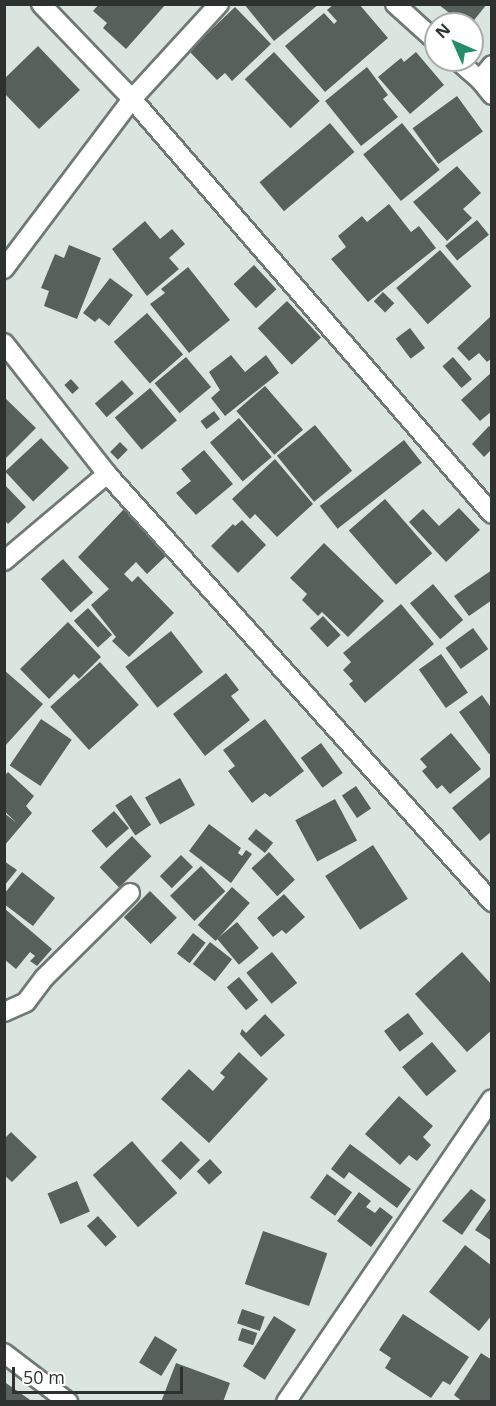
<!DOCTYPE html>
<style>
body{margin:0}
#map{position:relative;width:496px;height:1406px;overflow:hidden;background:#dbe5e0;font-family:"Open Sans",sans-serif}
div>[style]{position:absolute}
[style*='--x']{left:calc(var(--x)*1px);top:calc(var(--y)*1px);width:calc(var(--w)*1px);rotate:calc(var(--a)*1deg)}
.building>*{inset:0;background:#58605c;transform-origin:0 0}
.roads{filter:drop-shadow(2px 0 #6f7874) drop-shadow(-2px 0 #6f7874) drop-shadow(0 2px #6f7874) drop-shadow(0 -2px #6f7874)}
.minor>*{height:18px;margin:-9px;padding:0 9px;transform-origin:9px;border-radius:9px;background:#fff}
span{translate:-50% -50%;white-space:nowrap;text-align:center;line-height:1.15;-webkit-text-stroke:6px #fff;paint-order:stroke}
.frame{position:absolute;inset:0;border:6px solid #2d312f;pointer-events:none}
.north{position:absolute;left:424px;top:12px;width:60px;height:60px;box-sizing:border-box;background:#fff;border:2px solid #abadac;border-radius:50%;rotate:315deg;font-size:16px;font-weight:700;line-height:24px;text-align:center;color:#2d312f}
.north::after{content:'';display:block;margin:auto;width:21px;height:27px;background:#248d6b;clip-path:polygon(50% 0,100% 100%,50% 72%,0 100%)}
.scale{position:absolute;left:12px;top:1367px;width:171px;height:27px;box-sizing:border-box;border:3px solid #2d312f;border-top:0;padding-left:8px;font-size:18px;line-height:21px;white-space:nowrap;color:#2d312f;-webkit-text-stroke:4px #fff;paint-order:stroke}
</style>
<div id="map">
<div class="building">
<i style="clip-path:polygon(99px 4px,166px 4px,126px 49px,103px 28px,107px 23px,93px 11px)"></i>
<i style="clip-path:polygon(244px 4px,319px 4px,274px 41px)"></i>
<i style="clip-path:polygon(334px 4px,359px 4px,388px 38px,325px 92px,285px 46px,324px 13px,334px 24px,337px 21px,327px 10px)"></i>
<i style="clip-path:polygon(438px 4px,487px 4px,471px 24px,463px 24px)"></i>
<i style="clip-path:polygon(235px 7px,271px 44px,232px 81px,225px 73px,217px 80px,189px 51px)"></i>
<i style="clip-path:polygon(38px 46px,80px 90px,39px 129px,4px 93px,4px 79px)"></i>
<i style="left:274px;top:52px;width:67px;height:40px;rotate:47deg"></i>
<i style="clip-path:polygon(416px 52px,444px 85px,410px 114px,378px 77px,401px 58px,404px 62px)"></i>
<i style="clip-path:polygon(367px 67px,388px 95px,383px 99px,398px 117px,361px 146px,325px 101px)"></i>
<i style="left:457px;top:96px;width:44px;height:55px;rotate:54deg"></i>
<i style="left:330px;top:123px;width:38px;height:92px;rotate:50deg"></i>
<i style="left:402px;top:123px;width:60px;height:50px;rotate:51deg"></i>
<i style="clip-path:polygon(457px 166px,481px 193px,463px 209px,472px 218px,447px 241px,413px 202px)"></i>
<i style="clip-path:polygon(389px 204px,411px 232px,419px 226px,436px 248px,368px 302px,331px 259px,346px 247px,338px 236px,362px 216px,367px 222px)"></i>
<i style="left:477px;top:220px;width:19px;height:41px;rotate:51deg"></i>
<i style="clip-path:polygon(145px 221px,160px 239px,172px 229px,185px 244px,169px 258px,179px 269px,147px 296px,112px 249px)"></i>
<i style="clip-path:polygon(69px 245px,101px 258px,77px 319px,44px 306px,49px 291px,41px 288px,55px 254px,64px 258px)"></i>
<i style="left:440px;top:250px;width:48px;height:58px;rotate:49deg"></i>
<i style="left:254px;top:265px;width:33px;height:28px;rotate:47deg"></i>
<i style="clip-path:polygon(188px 267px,230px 320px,189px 353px,150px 304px,165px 293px,161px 289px)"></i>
<i style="clip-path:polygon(110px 278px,133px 295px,109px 326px,99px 318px,95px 322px,83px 313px)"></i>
<i style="left:383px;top:292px;width:16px;height:13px;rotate:45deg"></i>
<i style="left:287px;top:301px;width:50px;height:40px;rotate:47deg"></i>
<i style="left:147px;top:313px;width:55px;height:44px;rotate:49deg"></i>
<i style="clip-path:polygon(490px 317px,492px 358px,487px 362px,479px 353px,469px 361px,457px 348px)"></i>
<i style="left:410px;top:328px;width:25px;height:18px;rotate:53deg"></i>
<i style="clip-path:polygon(231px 355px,245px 372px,266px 355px,279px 373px,225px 416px,211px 398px,220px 390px,209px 372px)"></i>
<i style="left:186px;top:357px;width:39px;height:41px;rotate:50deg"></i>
<i style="left:453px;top:357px;width:29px;height:14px;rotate:49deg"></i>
<i style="clip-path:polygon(492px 372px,492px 411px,480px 421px,461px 400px)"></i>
<i style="left:71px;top:379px;width:12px;height:9px;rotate:48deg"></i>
<i style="left:122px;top:380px;width:18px;height:36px;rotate:49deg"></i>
<i style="left:265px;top:386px;width:58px;height:38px;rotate:49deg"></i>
<i style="left:150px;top:388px;width:42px;height:46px;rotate:50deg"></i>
<i style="clip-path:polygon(4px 397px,36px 428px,4px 460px)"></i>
<i style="left:214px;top:411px;width:10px;height:17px;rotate:53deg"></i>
<i style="left:239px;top:418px;width:51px;height:38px;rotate:50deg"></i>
<i style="left:315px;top:425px;width:59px;height:49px;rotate:51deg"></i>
<i style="clip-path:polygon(489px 426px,492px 429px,492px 449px,484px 457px,472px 444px)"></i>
<i style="left:41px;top:438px;width:41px;height:49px;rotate:47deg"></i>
<i style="left:404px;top:440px;width:29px;height:107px;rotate:52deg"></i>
<i style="left:120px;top:442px;width:11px;height:14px;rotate:45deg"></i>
<i style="clip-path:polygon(204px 450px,233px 484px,196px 515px,176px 493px,191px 481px,181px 469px)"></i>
<i style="clip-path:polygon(275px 459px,313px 504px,277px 537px,255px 514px,250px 519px,232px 499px)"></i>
<i style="clip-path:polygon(4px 484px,26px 507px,8px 524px,4px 520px)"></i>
<i style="left:385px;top:499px;width:72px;height:48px;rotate:49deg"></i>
<i style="clip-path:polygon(459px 508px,480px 530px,446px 562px,409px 522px,423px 509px,439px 526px)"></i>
<i style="clip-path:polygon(124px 509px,167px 555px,147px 574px,136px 562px,124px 574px,132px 582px,138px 576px,174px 613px,129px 657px,112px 641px,116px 637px,91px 605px,109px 589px,78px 557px)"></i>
<i style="clip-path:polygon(242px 520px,266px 545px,238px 573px,211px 546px,233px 524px,235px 526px)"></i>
<i style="clip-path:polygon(324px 543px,384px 601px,348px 637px,322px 612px,318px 616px,302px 600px,307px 594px,290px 578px)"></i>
<i style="left:63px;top:559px;width:45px;height:30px;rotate:48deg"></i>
<i style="clip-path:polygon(492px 570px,492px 600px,469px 616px,454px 596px)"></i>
<i style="left:433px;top:584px;width:47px;height:30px;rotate:50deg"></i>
<i style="clip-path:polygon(401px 604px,434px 644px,365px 703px,349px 684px,353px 681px,343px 670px,351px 662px,343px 653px)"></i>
<i style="left:88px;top:608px;width:36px;height:19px;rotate:48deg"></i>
<i style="left:323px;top:616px;width:26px;height:18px;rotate:47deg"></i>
<i style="clip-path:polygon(68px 622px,101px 657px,79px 679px,74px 674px,49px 699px,20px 669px)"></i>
<i style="left:473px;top:628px;width:26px;height:34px;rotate:54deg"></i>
<i style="left:171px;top:631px;width:52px;height:58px;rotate:52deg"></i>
<i style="left:441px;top:654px;width:47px;height:27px;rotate:55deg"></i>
<i style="left:100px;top:662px;width:58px;height:67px;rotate:48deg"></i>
<i style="clip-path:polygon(4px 670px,43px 704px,4px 747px)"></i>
<i style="clip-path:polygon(226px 673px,239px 690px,231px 696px,250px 720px,205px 756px,173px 714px)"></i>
<i style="clip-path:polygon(482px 695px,492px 709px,492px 753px,489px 754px,459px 712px)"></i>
<i style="left:41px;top:719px;width:37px;height:56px;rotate:34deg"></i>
<i style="clip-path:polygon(265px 719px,304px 771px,270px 797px,265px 793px,252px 803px,228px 771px,235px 766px,223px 750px)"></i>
<i style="clip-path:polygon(451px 733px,481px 769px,450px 794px,442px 785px,437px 789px,422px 771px,427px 767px,420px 759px)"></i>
<i style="left:321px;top:743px;width:37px;height:25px;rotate:54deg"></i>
<i style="clip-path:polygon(8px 772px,34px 796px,26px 806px,32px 813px,4px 846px,4px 813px,17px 823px,4px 811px,4px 776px)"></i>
<i style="clip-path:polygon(492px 775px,492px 831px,480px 841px,452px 808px)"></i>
<i style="left:180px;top:778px;width:31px;height:40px;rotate:61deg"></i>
<i style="left:356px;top:786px;width:27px;height:17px;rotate:56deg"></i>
<i style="left:131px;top:795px;width:36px;height:19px;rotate:56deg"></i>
<i style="left:335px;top:799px;width:47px;height:45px;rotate:62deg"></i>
<i style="left:114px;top:811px;width:23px;height:30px;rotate:49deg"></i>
<i style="clip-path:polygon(209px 824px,241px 848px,238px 853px,242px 856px,246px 850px,252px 854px,231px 883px,189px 851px)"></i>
<i style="left:256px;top:829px;width:22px;height:13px;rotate:39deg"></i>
<i style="left:132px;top:836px;width:28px;height:45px;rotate:46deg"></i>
<i style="left:373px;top:845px;width:64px;height:57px;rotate:57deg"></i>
<i style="left:269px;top:852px;width:38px;height:24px;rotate:47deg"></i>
<i style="left:181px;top:855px;width:17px;height:30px;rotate:45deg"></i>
<i style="clip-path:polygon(4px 861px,17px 870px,4px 886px)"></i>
<i style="left:201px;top:866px;width:35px;height:43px;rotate:46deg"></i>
<i style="clip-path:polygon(22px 872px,55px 898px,33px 926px,4px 904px,4px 894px)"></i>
<i style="left:232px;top:887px;width:24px;height:51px;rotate:42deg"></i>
<i style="left:150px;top:891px;width:38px;height:37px;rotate:45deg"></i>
<i style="clip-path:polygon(284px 894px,305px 917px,286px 934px,282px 930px,273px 937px,257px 918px)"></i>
<i style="clip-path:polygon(4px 908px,52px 949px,37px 966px,30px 961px,35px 956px,30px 952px,16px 969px,4px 959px)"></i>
<i style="left:237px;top:922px;width:34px;height:26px;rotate:50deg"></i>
<i style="left:193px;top:933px;width:16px;height:26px;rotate:38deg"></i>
<i style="left:210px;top:942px;width:28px;height:28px;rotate:38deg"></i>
<i style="left:272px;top:952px;width:40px;height:33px;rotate:51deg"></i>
<i style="clip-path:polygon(462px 952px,492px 985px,492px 1030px,467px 1052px,415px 994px)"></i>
<i style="left:239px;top:977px;width:30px;height:16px;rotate:50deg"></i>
<i style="left:408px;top:1013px;width:26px;height:30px;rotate:53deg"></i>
<i style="clip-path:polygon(265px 1014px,285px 1035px,261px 1057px,240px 1034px,242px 1029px,246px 1033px)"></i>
<i style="left:432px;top:1042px;width:38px;height:39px;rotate:50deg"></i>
<i style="clip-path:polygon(239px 1052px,268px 1079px,209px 1143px,161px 1099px,189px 1069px,213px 1091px,225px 1077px,220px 1073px)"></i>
<i style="clip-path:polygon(399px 1096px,433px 1126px,423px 1137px,431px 1145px,417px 1161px,409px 1155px,400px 1165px,365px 1134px)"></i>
<i style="clip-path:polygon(11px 1132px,37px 1157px,12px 1182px,4px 1175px,4px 1139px)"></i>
<i style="left:132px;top:1141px;width:69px;height:52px;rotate:49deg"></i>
<i style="left:181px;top:1141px;width:27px;height:28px;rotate:45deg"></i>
<i style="clip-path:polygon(350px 1144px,411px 1189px,397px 1208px,349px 1172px,344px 1179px,331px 1169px)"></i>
<i style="left:210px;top:1159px;width:18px;height:18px;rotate:47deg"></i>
<i style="left:327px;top:1174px;width:31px;height:29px;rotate:36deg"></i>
<i style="left:77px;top:1181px;width:33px;height:32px;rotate:67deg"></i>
<i style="clip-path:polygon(471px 1189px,486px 1200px,462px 1235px,442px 1221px)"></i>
<i style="clip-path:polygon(359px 1192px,371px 1201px,366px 1207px,375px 1213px,380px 1207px,393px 1217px,371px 1247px,337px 1221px)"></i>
<i style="clip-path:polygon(492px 1206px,492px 1241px,475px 1230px)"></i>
<i style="left:98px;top:1216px;width:28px;height:15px;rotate:48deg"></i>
<i style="left:263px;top:1231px;width:68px;height:56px;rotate:19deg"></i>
<i style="clip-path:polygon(465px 1245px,492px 1266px,492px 1315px,479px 1331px,429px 1292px)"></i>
<i style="left:242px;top:1309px;width:24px;height:15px;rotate:19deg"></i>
<i style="clip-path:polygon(403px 1314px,469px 1357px,450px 1385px,443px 1381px,431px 1398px,385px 1368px,391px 1358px,379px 1350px)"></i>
<i style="left:274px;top:1316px;width:26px;height:59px;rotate:32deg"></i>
<i style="left:242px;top:1328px;width:16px;height:13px;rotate:18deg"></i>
<i style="left:155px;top:1336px;width:26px;height:31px;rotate:31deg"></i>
<i style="clip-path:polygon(481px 1353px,492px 1360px,492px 1402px,463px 1402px,454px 1395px)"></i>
<i style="clip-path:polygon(176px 1363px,230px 1383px,223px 1402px,161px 1402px)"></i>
<i style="clip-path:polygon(6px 1383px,33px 1402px,4px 1402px)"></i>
</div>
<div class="roads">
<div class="minor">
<i style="--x:41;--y:4;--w:132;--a:46.2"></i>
<i style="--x:132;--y:99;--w:549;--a:49.06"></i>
<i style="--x:395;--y:4;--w:55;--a:42.1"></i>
<i style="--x:457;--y:60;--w:30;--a:41"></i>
<i style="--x:480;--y:80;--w:19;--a:51"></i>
<i style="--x:480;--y:80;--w:19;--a:-51"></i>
<i style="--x:4;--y:269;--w:213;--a:-53"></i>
<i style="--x:132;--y:99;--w:129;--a:-47.5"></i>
<i style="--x:4;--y:343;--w:167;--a:51.8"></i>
<i style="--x:107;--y:474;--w:576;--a:48.03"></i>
<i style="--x:4;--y:561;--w:135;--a:-40.2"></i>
<i style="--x:4;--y:1012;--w:24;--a:-24"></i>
<i style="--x:26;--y:1002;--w:30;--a:-53"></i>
<i style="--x:44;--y:978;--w:121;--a:-44.7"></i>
<i style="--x:4;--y:1353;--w:81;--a:37.4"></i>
<i style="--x:286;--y:1402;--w:366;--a:-55.8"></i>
</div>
</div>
<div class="frame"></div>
<div class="north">N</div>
<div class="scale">50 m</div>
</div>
